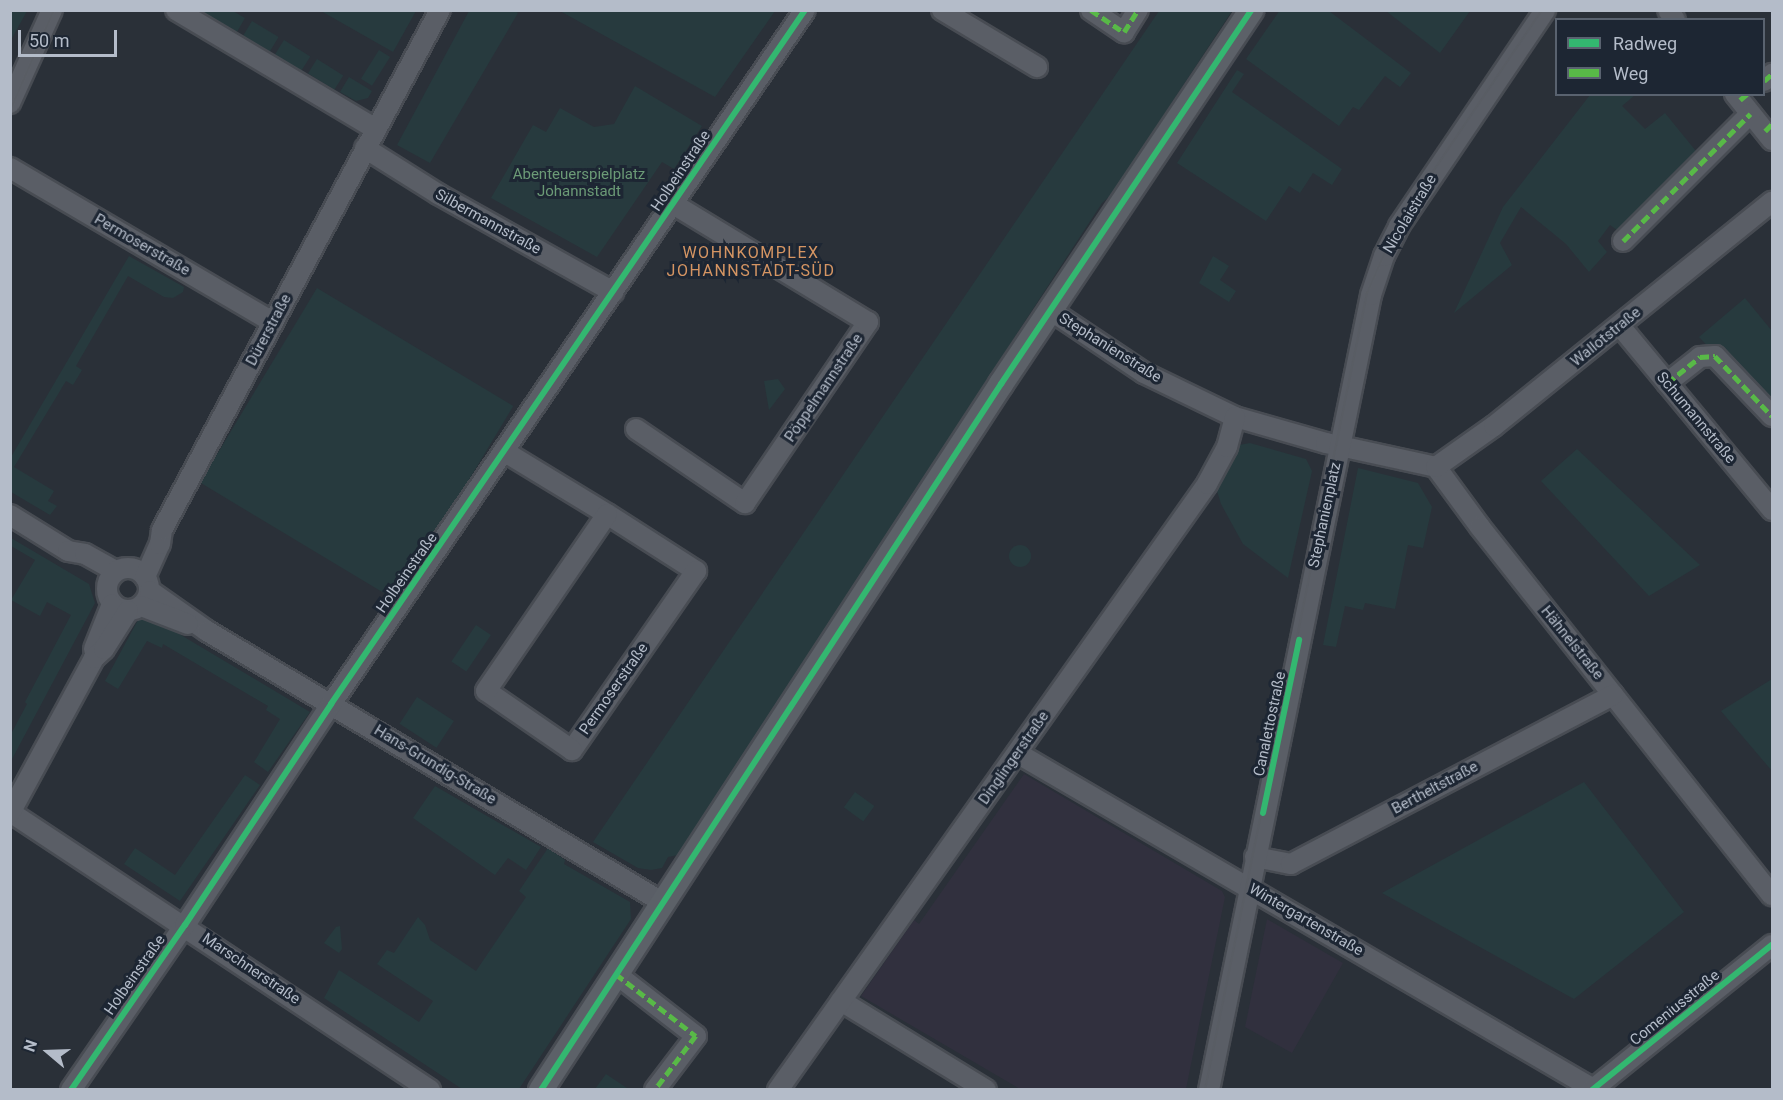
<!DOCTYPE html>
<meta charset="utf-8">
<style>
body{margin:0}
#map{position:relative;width:1783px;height:1100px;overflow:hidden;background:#2a3038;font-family:Roboto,sans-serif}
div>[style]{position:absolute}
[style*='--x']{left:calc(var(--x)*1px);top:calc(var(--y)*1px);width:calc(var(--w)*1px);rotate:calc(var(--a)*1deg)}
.medical>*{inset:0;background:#31303e}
.green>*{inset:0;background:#273a3e;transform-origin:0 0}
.round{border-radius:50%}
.roads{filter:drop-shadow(2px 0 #484c53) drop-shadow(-2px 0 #484c53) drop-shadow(0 2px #484c53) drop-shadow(0 -2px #484c53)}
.minor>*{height:20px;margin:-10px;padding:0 10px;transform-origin:10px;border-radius:10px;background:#5a5e66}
.minor>.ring{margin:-10px;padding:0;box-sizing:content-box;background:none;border:20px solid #5a5e66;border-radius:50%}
.major>*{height:24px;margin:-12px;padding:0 12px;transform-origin:12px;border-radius:12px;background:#5c6168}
.tram>*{height:1.5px;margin:-0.75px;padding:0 0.75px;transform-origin:0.75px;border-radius:0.75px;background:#595d64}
.quiet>*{height:4.5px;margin-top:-2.25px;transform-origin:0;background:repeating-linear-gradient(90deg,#58b947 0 9px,transparent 0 13.5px)}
.cycleway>*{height:6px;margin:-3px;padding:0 3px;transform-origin:3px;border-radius:3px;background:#33b770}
span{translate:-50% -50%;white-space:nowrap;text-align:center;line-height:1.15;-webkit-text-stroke:6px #1d2633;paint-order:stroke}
.street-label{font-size:15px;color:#b4bcc9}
.park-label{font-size:15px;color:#6b9a76}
.neighbourhood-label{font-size:16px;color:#d59563;letter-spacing:1.5px}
.frame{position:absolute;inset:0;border:12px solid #b4bcc9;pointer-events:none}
.legend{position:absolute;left:1555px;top:18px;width:210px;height:78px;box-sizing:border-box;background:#1d2633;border:2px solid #59626f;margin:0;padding:8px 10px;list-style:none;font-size:18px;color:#b4bcc9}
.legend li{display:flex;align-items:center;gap:12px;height:30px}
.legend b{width:30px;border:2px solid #59626f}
.north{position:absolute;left:18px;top:1022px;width:60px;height:60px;-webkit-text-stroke:4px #1d2633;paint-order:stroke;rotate:289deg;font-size:16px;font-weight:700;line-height:24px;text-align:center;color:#b4bcc9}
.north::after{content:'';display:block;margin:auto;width:21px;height:27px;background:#b4bcc9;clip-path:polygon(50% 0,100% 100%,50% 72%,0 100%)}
.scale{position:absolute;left:18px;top:30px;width:99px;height:27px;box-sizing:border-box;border:3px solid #b4bcc9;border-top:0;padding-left:8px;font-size:18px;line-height:21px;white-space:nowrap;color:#b4bcc9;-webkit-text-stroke:4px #1d2633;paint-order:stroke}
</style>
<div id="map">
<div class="medical">
<i style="clip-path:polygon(1024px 774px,1222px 891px,1225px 897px,1186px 1089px,1020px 1089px,861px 996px,914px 920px,919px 924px)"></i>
<i style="clip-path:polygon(1267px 919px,1343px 963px,1292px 1053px,1245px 1027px)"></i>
</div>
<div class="green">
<i style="clip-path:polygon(11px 10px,27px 11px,11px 40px,10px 11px)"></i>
<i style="clip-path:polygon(1280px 10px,1329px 11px,1411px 73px,1400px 87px,1385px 76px,1359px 110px,1353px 107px,1339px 126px,1246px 59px)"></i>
<i style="clip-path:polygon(200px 11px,233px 11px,245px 18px,237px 32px)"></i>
<i style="clip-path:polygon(321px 11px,416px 11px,393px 52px)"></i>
<i style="clip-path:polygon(515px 11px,518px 13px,430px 163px,397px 145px,469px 11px)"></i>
<i style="clip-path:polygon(560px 11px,775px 11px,715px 97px)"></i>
<i style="clip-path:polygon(1159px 11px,1232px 11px,1111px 195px,1102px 203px,1057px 272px,678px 855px,668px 857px,662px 868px,651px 870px,638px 868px,593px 842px)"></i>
<i style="clip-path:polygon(1386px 11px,1470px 11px,1440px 53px)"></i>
<i style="left:252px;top:21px;width:31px;height:17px;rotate:31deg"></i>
<i style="left:284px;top:40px;width:31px;height:17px;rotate:32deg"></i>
<i style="left:379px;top:50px;width:13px;height:34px;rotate:32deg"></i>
<i style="left:317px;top:59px;width:31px;height:17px;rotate:32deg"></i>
<i style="clip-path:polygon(1237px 70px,1244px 74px,1232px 92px,1342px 169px,1332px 185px,1313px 173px,1300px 193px,1289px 186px,1266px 221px,1177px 163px)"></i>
<i style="clip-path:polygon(349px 77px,372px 91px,368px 98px,356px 101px,340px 92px)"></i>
<i style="clip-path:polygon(635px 86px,702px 126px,674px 169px,662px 162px,597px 257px,491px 198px,533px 125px,546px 132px,560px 108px,594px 127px,614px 124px)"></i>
<i style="clip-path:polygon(1590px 95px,1635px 95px,1622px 106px,1645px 129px,1665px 113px,1700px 156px,1621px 233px,1610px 225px,1598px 241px,1607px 252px,1589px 272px,1566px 244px,1521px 207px,1500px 243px,1512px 265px,1454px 313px,1503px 207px)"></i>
<i style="clip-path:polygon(129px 256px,184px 287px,183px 292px,173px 298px,164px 297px,128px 276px,76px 366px,82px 370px,73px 385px,66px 381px,14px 467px,54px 491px,48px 501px,57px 506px,50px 515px,11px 492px,11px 457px)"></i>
<i style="clip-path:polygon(1213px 256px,1229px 266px,1220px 280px,1236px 291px,1229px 302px,1199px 283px)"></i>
<i style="left:317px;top:288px;width:229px;height:227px;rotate:31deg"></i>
<i style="clip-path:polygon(1745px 298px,1772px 331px,1772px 413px,1699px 337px)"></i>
<i style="clip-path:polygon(778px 379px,785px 389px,769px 410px,764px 381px)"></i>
<i style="clip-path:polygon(1250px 443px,1306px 459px,1312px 471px,1288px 578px,1243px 544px,1221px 504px,1217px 491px,1239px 445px)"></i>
<i style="clip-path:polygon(1577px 449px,1700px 565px,1649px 596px,1541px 481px)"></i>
<i style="clip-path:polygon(1358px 468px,1418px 483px,1432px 507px,1423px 548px,1408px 545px,1395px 609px,1365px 603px,1363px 610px,1345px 606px,1336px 647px,1323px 645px)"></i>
<i style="clip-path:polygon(11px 538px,89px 584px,95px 603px,11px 761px,11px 734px,27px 704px,25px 702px,71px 615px,47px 602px,40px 616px,11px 600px,35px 560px,11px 546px)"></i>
<i class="round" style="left:1009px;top:545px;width:22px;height:22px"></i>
<i style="clip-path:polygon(154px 619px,310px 712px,268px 772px,254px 762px,280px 719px,266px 710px,268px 706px,163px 644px,162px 648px,147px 641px,118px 689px,105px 681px,138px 620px)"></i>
<i style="left:476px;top:625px;width:18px;height:44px;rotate:34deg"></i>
<i style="clip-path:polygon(1772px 679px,1772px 771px,1721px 711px)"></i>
<i style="left:417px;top:697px;width:44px;height:32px;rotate:33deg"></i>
<i style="clip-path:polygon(245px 775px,260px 785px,180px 901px,124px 864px,135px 848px,175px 875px)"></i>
<i style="clip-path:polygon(1584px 782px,1684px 912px,1574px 999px,1382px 893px)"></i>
<i style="clip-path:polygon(435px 786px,541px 847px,526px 870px,508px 858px,495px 875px,413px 818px)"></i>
<i style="left:855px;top:792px;width:24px;height:19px;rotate:36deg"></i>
<i style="clip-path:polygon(548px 848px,565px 860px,564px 864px,630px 902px,631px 919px,519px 1089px,462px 1089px,324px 998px,339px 970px,419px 1022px,433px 1001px,377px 964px,387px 950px,394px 953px,418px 917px,425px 925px,430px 940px,476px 971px,526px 897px,519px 891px)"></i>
<i style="clip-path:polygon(340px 926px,342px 949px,339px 953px,324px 943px,336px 927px)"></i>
<i style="clip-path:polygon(606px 1074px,627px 1088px,627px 1089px,595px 1089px)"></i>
</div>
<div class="roads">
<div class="minor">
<i style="--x:176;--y:10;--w:233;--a:30.8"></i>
<i style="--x:942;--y:10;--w:111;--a:31"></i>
<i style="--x:1091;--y:10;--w:40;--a:34"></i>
<i style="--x:1124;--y:32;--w:26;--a:-58"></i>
<i style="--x:1668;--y:10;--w:12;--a:55"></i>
<i style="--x:1764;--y:81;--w:11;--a:-41"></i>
<i style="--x:1735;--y:94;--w:59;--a:51.2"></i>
<i style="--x:10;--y:103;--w:102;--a:-65.7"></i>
<i style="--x:365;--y:148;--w:86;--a:32.2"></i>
<i style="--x:438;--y:194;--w:201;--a:29.2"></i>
<i style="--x:10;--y:168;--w:305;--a:30.4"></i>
<i style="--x:1623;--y:241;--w:180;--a:-45"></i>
<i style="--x:1050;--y:310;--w:113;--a:33.8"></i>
<i style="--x:1144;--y:373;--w:101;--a:25.8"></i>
<i style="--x:1235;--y:417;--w:95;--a:15.9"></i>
<i style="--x:1326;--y:443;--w:113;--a:12.3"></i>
<i style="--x:1436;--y:467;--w:74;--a:53.7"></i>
<i style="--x:1480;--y:527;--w:470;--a:51.6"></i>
<i style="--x:1620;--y:326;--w:239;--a:50.4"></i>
<i style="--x:1667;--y:383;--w:42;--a:-38.2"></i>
<i style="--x:1700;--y:357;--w:15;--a:-4"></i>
<i style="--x:1715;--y:356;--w:83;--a:46.5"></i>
<i style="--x:636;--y:429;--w:132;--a:34.2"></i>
<i style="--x:745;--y:503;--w:219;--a:-55.8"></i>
<i style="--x:868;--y:322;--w:228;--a:-148.8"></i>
<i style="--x:505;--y:452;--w:119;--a:31.3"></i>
<i style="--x:607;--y:514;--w:106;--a:32.6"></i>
<i style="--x:696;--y:571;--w:218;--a:124.7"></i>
<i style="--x:572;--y:750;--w:104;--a:-145.5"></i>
<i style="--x:486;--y:691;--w:214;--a:-55.6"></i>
<i style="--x:1436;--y:467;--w:71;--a:-35.3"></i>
<i style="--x:1494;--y:426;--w:357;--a:-38.9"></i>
<i style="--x:10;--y:515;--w:68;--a:31.8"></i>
<i style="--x:68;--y:551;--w:17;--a:10"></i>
<i style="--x:85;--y:554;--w:35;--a:29"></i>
<i class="ring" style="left:107px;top:568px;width:22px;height:22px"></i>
<i style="--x:145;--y:577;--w:36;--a:-66"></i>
<i style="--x:160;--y:544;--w:14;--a:-82"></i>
<i style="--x:162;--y:530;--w:590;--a:-61.87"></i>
<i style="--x:150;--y:591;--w:70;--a:35.1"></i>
<i style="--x:207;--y:631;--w:530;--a:30.78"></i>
<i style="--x:141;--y:606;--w:50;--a:21"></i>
<i style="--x:94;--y:649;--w:48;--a:-68.2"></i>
<i style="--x:1017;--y:753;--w:669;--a:30.24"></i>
<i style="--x:10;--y:812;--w:504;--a:33.5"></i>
<i style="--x:10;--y:813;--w:176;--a:-61.5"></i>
<i style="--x:94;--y:658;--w:13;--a:-42"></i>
<i style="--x:104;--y:649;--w:45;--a:-57.7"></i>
<i style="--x:1255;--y:857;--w:37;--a:11"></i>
<i style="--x:1291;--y:864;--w:364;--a:-27.7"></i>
<i style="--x:616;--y:974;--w:101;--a:37.8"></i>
<i style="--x:696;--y:1036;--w:68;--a:127.2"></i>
<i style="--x:841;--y:1001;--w:170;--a:31.5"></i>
<i style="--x:71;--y:1090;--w:201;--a:-55.4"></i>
<i style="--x:185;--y:925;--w:265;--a:-56.5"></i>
<i style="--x:331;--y:704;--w:840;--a:-55.67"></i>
<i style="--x:778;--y:1090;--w:742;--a:-54.7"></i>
<i style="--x:1207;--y:484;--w:42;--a:-61.6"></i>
<i style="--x:1227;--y:447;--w:31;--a:-75"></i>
<i style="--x:1209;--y:1090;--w:811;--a:-78.48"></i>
<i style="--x:1371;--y:295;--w:41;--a:-71.6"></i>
<i style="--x:1384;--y:256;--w:34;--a:-63"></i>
<i style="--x:1399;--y:226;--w:261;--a:-55.9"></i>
<i style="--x:1592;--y:1090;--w:231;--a:-38.9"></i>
</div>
<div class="major">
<i style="--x:541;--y:1090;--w:843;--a:-56.91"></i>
<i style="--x:1001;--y:384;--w:450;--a:-56.2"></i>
</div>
</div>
<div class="tram">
<i style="--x:10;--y:111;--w:110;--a:-66.5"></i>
<i style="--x:1205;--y:1090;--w:813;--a:-78.51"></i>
<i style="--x:1367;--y:293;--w:74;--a:-66.2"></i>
<i style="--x:1397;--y:225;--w:259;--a:-56"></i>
</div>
<div class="quiet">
<i style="--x:1091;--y:10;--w:40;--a:34"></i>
<i style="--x:1124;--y:32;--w:26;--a:-58"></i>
<i style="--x:1764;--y:81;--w:11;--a:-41"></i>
<i style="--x:1740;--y:100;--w:9;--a:-41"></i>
<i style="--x:1765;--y:131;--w:10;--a:-45"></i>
<i style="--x:1623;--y:241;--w:180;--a:-45"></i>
<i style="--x:1667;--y:383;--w:42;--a:-38.2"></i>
<i style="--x:1700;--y:357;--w:15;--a:-4"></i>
<i style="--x:1715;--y:356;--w:83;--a:46.5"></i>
<i style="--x:616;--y:974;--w:101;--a:37.8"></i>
<i style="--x:696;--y:1036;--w:68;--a:127.2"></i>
</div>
<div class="cycleway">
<i style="--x:1263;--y:813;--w:177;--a:-78.2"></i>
<i style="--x:71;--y:1090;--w:201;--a:-55.4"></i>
<i style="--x:185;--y:925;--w:265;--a:-56.5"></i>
<i style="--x:331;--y:704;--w:840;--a:-55.67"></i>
<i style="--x:541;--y:1090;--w:843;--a:-56.91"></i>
<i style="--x:1001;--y:384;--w:450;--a:-56.2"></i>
<i style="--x:1592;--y:1090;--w:231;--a:-38.9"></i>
</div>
<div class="street-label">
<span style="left:681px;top:171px;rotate:-56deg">Holbeinstraße</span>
<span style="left:1410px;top:214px;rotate:-59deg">Nicolaistraße</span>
<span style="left:488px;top:222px;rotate:29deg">Silbermannstraße</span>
<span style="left:142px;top:245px;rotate:30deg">Permoserstraße</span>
<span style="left:269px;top:330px;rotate:-62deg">Dürerstraße</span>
<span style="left:1606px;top:337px;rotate:-39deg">Wallotstraße</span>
<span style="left:1110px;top:348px;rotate:32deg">Stephanienstraße</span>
<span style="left:824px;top:388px;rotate:-56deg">Pöppelmannstraße</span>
<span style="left:1696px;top:418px;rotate:50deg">Schumannstraße</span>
<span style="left:1325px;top:515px;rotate:-78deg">Stephanienplatz</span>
<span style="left:407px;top:573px;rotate:-55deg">Holbeinstraße</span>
<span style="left:1572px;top:643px;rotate:51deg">Hähnelstraße</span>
<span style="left:614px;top:689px;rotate:-55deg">Permoserstraße</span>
<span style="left:1270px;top:724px;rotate:-78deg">Canalettostraße</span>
<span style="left:1014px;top:758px;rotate:-55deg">Dinglingerstraße</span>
<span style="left:435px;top:765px;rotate:31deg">Hans-Grundig-Straße</span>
<span style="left:1435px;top:788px;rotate:-28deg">Bertheltstraße</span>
<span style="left:1306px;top:920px;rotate:30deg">Wintergartenstraße</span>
<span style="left:251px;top:969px;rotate:34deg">Marschnerstraße</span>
<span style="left:135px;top:975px;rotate:-55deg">Holbeinstraße</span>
<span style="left:1675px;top:1008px;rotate:-39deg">Comeniusstraße</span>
</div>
<div class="park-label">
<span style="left:579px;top:183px">Abenteuerspielplatz<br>Johannstadt</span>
</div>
<div class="neighbourhood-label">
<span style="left:751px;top:262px">WOHNKOMPLEX<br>JOHANNSTADT-SÜD</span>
</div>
<div class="frame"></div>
<ul class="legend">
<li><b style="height:8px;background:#33b770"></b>Radweg</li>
<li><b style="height:8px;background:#58b947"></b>Weg</li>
</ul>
<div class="north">N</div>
<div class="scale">50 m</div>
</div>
